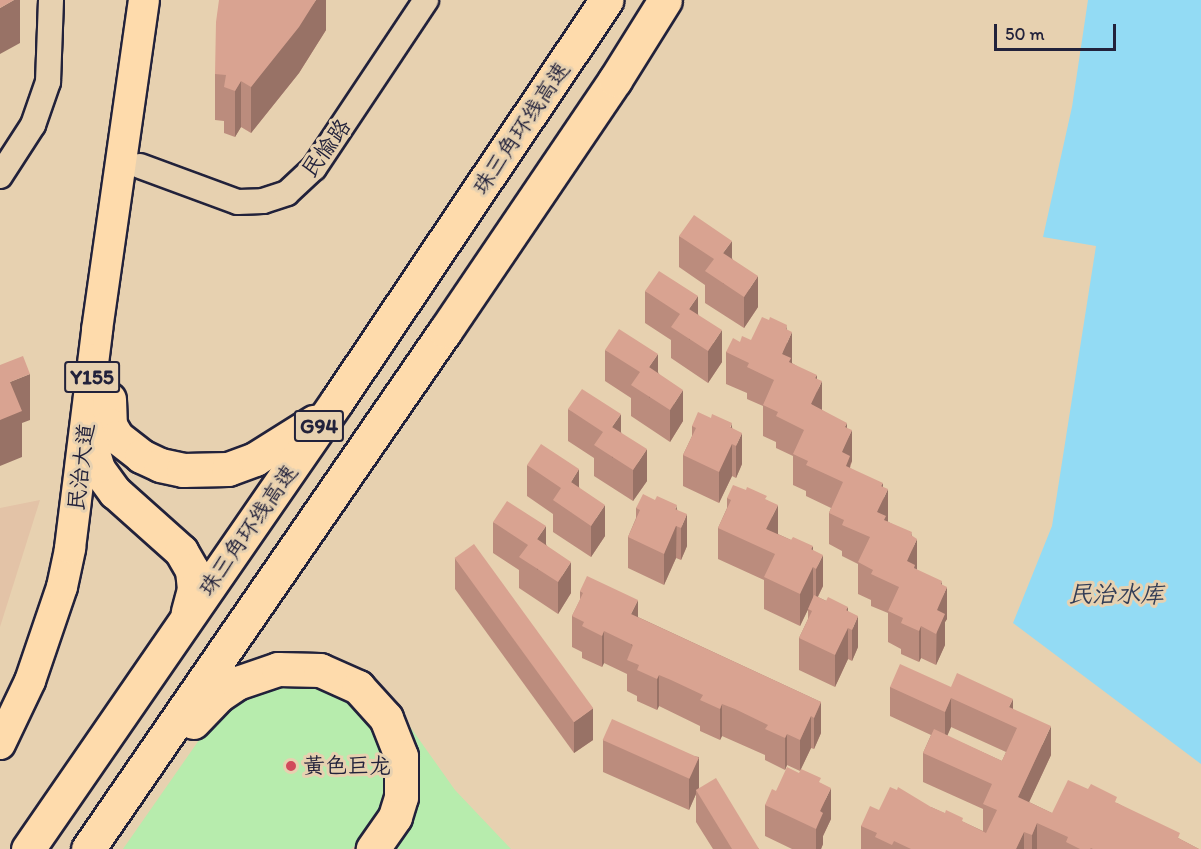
<!DOCTYPE html>
<meta charset="utf-8">
<style>
body{margin:0}
#map{position:relative;width:1201px;height:849px;overflow:hidden;background:#e7d1b0;font-family:Itim,"LXGW WenKai TC",sans-serif}
div>[style]{position:absolute}
[style*='--x']{left:calc(var(--x)*1px);top:calc(var(--y)*1px);width:calc(var(--w)*1px);rotate:calc(var(--a)*1deg)}
.built>*{inset:0;background:#e3c3a7}
.green>*{inset:0;background:#b7ecad}
.water>*{inset:0;background:#93dbf4}
.roads{filter:drop-shadow(2px 0 #22223b) drop-shadow(-2px 0 #22223b) drop-shadow(0 2px #22223b) drop-shadow(0 -2px #22223b)}
.minor>*{height:24px;margin:-12px;padding:0 12px;transform-origin:12px;border-radius:12px;background:#e7d1b0}
.major>*{height:30px;margin:-15px;padding:0 15px;transform-origin:15px;border-radius:15px;background:#fedbac}
.highway>*{height:33px;margin:-16.5px;padding:0 16.5px;transform-origin:16.5px;border-radius:16.5px;background:#fedbac}
.wall>*{inset:0;background:#bb8c7d}
.shaded-wall>*{inset:0;background:#987266}
.building>*{inset:0;background:#d9a391;transform-origin:0 0}
.dots>*{width:16px;height:16px;translate:-50% -50%;box-sizing:border-box;border:3px solid #e7d1b0;border-radius:50%}
span{translate:-50% -50%;white-space:nowrap;text-align:center;line-height:1.15;-webkit-text-stroke:6px #e7d1b0;paint-order:stroke}
.shield-label span{padding:2px 4px;background:#e7d1b0;border:2px solid;border-radius:4px;-webkit-text-stroke-width:0}
.shield-label{font-size:21px;color:#22223b;font-weight:700}
.street-label{font-size:22px;color:#22223b}
.poi-label{font-size:22px;color:#22223b}
.left{translate:0 -50%;text-align:left}
.water-label{font-size:24px;color:#333e57;font-style:italic}
.scale{position:absolute;left:994px;top:24px;width:122px;height:27px;box-sizing:border-box;border:3px solid #22223b;border-top:0;padding-left:8px;font-size:18px;line-height:21px;white-space:nowrap;color:#22223b;-webkit-text-stroke:4px #e7d1b0;paint-order:stroke}
</style>
<div id="map">
<div class="built">
<i style="clip-path:polygon(40px 500px,0 627px,0 508px)"></i>
</div>
<div class="green">
<i style="clip-path:polygon(281px 683px,316px 685px,349px 699px,374px 725px,387px 759px,386px 794px,381px 811px,361px 841px,351px 849px,123px 849px,213px 720px,244px 696px)"></i>
<i style="clip-path:polygon(406px 721px,455px 790px,511px 849px,392px 849px,416px 753px)"></i>
</div>
<div class="water">
<i style="clip-path:polygon(1088px 0,1201px 0,1201px 764px,1013px 623px,1052px 526px,1096px 246px,1043px 237px,1072px 107px)"></i>
</div>
<div class="roads">
<div class="minor">
<i style="--x:140;--y:166;--w:104;--a:20.2"></i>
<i style="--x:238;--y:202;--w:25;--a:-2"></i>
<i style="--x:263;--y:201;--w:25;--a:-18"></i>
<i style="--x:287;--y:193;--w:37;--a:-43"></i>
<i style="--x:314;--y:168;--w:202;--a:-56.3"></i>
<i style="--x:0;--y:176;--w:61;--a:-57.1"></i>
<i style="--x:33;--y:125;--w:46;--a:-70.8"></i>
<i style="--x:48;--y:82;--w:82;--a:-87.9"></i>
</div>
<div class="major">
<i style="--x:0;--y:744;--w:70;--a:-64.5"></i>
<i style="--x:30;--y:681;--w:99;--a:-71.2"></i>
<i style="--x:62;--y:587;--w:40;--a:-78"></i>
<i style="--x:70;--y:548;--w:220;--a:-82.9"></i>
<i style="--x:97;--y:330;--w:333;--a:-81.9"></i>
</div>
<div class="highway">
<i style="--x:109;--y:399;--w:26;--a:88"></i>
<i style="--x:110;--y:425;--w:14;--a:60"></i>
<i style="--x:117;--y:437;--w:31;--a:38"></i>
<i style="--x:141;--y:456;--w:21;--a:25"></i>
<i style="--x:160;--y:465;--w:24;--a:12"></i>
<i style="--x:183;--y:470;--w:45;--a:-1.3"></i>
<i style="--x:228;--y:469;--w:29;--a:-20"></i>
<i style="--x:255;--y:459;--w:70;--a:-32.1"></i>
<i style="--x:86;--y:430;--w:41;--a:72.9"></i>
<i style="--x:98;--y:469;--w:29;--a:54"></i>
<i style="--x:115;--y:492;--w:89;--a:41.8"></i>
<i style="--x:181;--y:551;--w:22;--a:60"></i>
<i style="--x:192;--y:570;--w:19;--a:84"></i>
<i style="--x:194;--y:589;--w:24;--a:105"></i>
<i style="--x:193;--y:722;--w:37;--a:-46"></i>
<i style="--x:219;--y:695;--w:22;--a:-34"></i>
<i style="--x:237;--y:683;--w:43;--a:-18.9"></i>
<i style="--x:278;--y:669;--w:42;--a:1.4"></i>
<i style="--x:320;--y:670;--w:42;--a:24.1"></i>
<i style="--x:358;--y:687;--w:42;--a:47.9"></i>
<i style="--x:386;--y:718;--w:41;--a:68.5"></i>
<i style="--x:401;--y:756;--w:41;--a:90"></i>
<i style="--x:401;--y:797;--w:21;--a:107"></i>
<i style="--x:395;--y:817;--w:39;--a:125"></i>
<i style="--x:28;--y:849;--w:544;--a:-55.4"></i>
<i style="--x:337;--y:401;--w:483;--a:-56.1"></i>
<i style="--x:88;--y:849;--w:629;--a:-55.43"></i>
<i style="--x:445;--y:331;--w:303;--a:-55.9"></i>
<i style="--x:615;--y:80;--w:94;--a:-58"></i>
</div>
</div>
<div class="wall">
<i style="clip-path:polygon(326px 0,326px 30px,299px 73px,251px 133px,241px 127px,235px 137px,224px 133px,224px 121px,215px 120px,215px 74px)"></i>
<i style="clip-path:polygon(679px 236px,732px 258px,758px 307px,744px 328px,705px 303px,705px 285px,679px 267px)"></i>
<i style="clip-path:polygon(645px 291px,698px 314px,722px 362px,708px 383px,671px 358px,671px 340px,645px 323px)"></i>
<i style="clip-path:polygon(751px 340px,792px 363px,817px 379px,822px 410px,847px 427px,852px 461px,850px 468px,883px 487px,887px 521px,912px 536px,917px 570px,942px 585px,947px 619px,945px 622px,945px 645px,936px 665px,921px 658px,919px 662px,901px 654px,901px 649px,888px 642px,888px 613px,871px 606px,871px 600px,858px 594px,858px 564px,842px 556px,842px 551px,829px 544px,829px 513px,831px 508px,806px 496px,806px 491px,793px 485px,793px 456px,776px 448px,776px 442px,763px 436px,763px 406px,747px 399px,747px 393px,726px 384px,726px 352px,740px 342px)"></i>
<i style="clip-path:polygon(605px 350px,658px 372px,683px 421px,670px 442px,631px 416px,631px 398px,605px 381px)"></i>
<i style="clip-path:polygon(568px 409px,621px 432px,647px 481px,633px 501px,594px 476px,594px 458px,568px 441px)"></i>
<i style="clip-path:polygon(692px 426px,732px 427px,742px 464px,736px 478px,732px 476px,719px 503px,683px 486px,683px 455px,692px 436px)"></i>
<i style="clip-path:polygon(527px 465px,579px 487px,605px 536px,591px 557px,553px 532px,553px 514px,527px 496px)"></i>
<i style="clip-path:polygon(727px 498px,767px 500px,778px 534px,813px 550px,823px 586px,818px 597px,848px 611px,858px 647px,852px 661px,848px 659px,835px 687px,799px 670px,799px 638px,808px 619px,808px 609px,813px 599px,800px 626px,764px 609px,764px 580px,718px 559px,718px 528px,727px 508px)"></i>
<i style="clip-path:polygon(655px 500px,677px 509px,687px 546px,681px 560px,676px 558px,664px 585px,628px 568px,628px 537px,636px 518px,636px 508px)"></i>
<i style="clip-path:polygon(493px 522px,546px 544px,571px 593px,558px 614px,519px 588px,519px 570px,493px 553px)"></i>
<i style="clip-path:polygon(455px 558px,593px 740px,574px 753px,455px 589px)"></i>
<i style="clip-path:polygon(580px 591px,638px 617px,821px 702px,821px 733px,814px 749px,811px 748px,800px 771px,787px 765px,785px 770px,765px 760px,765px 755px,722px 736px,720px 740px,700px 731px,700px 726px,659px 706px,657px 710px,637px 701px,637px 696px,627px 691px,627px 674px,604px 663px,602px 667px,582px 658px,582px 652px,572px 647px,572px 616px,580px 600px)"></i>
<i style="clip-path:polygon(evenodd,890px 687px,951px 687px,1013px 709px,1051px 755px,1029px 802px,1052px 813px,1117px 803px,1180px 839px,1199px 849px,861px 849px,861px 826px,879px 810px,931px 807px,983px 831px,983px 809px,923px 782px,923px 753px,931px 735px,890px 716px,890px 687px,951px 727px,1006px 752px,1002px 761px,947px 736px,951px 727px)"></i>
<i style="clip-path:polygon(603px 740px,699px 757px,699px 789px,759px 849px,713px 849px,696px 822px,696px 794px,689px 810px,603px 772px)"></i>
<i style="clip-path:polygon(821px 783px,831px 819px,823px 836px,823px 844px,821px 849px,792px 849px,765px 836px,765px 805px,776px 791px)"></i>
</div>
<div class="shaded-wall">
<i style="clip-path:polygon(14px 0,20px 0,20px 43px,0 54px,0 8px)"></i>
<i style="clip-path:polygon(316px 0,326px 0,326px 30px,299px 73px,251px 133px,251px 87px)"></i>
<i style="clip-path:polygon(241px 81px,241px 127px,235px 137px,235px 91px)"></i>
<i style="clip-path:polygon(732px 241px,732px 272px,723px 284px,723px 253px)"></i>
<i style="clip-path:polygon(758px 276px,758px 307px,744px 328px,744px 297px)"></i>
<i style="clip-path:polygon(698px 296px,698px 328px,689px 340px,689px 309px)"></i>
<i style="clip-path:polygon(787px 325px,787px 343px,792px 332px,792px 363px,789px 393px,782px 354px)"></i>
<i style="clip-path:polygon(722px 330px,722px 362px,708px 383px,708px 351px)"></i>
<i style="clip-path:polygon(658px 354px,658px 386px,649px 398px,649px 367px)"></i>
<i style="clip-path:polygon(30px 374px,30px 420px,22px 423px,22px 457px,0 466px,0 420px,10px 382px)"></i>
<i style="clip-path:polygon(817px 375px,817px 392px,822px 381px,822px 412px,811px 404px,815px 378px)"></i>
<i style="clip-path:polygon(683px 390px,683px 421px,670px 442px,670px 410px)"></i>
<i style="clip-path:polygon(621px 414px,621px 445px,612px 458px,612px 427px)"></i>
<i style="clip-path:polygon(732px 423px,732px 476px,719px 503px,719px 472px)"></i>
<i style="clip-path:polygon(847px 423px,847px 440px,852px 430px,852px 461px,850px 465px,850px 488px,842px 452px,845px 427px)"></i>
<i style="clip-path:polygon(742px 433px,742px 464px,736px 478px,736px 446px)"></i>
<i style="clip-path:polygon(647px 449px,647px 481px,633px 501px,633px 470px)"></i>
<i style="clip-path:polygon(579px 469px,579px 501px,571px 513px,571px 482px)"></i>
<i style="clip-path:polygon(883px 483px,883px 500px,888px 489px,888px 521px,886px 524px,877px 512px,881px 486px)"></i>
<i style="clip-path:polygon(605px 505px,605px 536px,591px 557px,591px 526px)"></i>
<i style="clip-path:polygon(677px 505px,676px 558px,664px 585px,664px 554px)"></i>
<i style="clip-path:polygon(778px 505px,778px 537px,766px 529px)"></i>
<i style="clip-path:polygon(687px 514px,687px 546px,681px 560px,681px 528px)"></i>
<i style="clip-path:polygon(546px 526px,546px 558px,537px 570px,537px 539px)"></i>
<i style="clip-path:polygon(912px 532px,912px 550px,917px 539px,917px 570px,914px 600px,907px 561px)"></i>
<i style="clip-path:polygon(813px 546px,813px 599px,800px 626px,800px 594px,811px 549px)"></i>
<i style="clip-path:polygon(823px 555px,823px 586px,816px 600px,816px 569px)"></i>
<i style="clip-path:polygon(571px 562px,571px 593px,558px 614px,558px 582px)"></i>
<i style="clip-path:polygon(942px 581px,942px 598px,947px 587px,947px 619px,945px 622px,945px 645px,936px 665px,937px 610px,941px 584px)"></i>
<i style="clip-path:polygon(638px 600px,638px 631px,631px 646px,631px 614px)"></i>
<i style="clip-path:polygon(848px 607px,848px 659px,835px 687px,835px 655px,846px 610px)"></i>
<i style="clip-path:polygon(858px 616px,858px 647px,852px 661px,852px 630px)"></i>
<i style="clip-path:polygon(921px 626px,921px 658px,919px 662px,919px 631px)"></i>
<i style="clip-path:polygon(604px 631px,604px 663px,602px 667px,602px 636px)"></i>
<i style="clip-path:polygon(659px 675px,659px 706px,657px 710px,657px 679px)"></i>
<i style="clip-path:polygon(951px 698px,951px 727px,945px 741px,945px 712px)"></i>
<i style="clip-path:polygon(1013px 699px,1013px 726px,1009px 707px)"></i>
<i style="clip-path:polygon(821px 702px,821px 733px,814px 749px,814px 718px)"></i>
<i style="clip-path:polygon(722px 704px,722px 736px,720px 740px,720px 709px)"></i>
<i style="clip-path:polygon(593px 708px,593px 740px,574px 753px,574px 722px)"></i>
<i style="clip-path:polygon(811px 716px,811px 748px,800px 771px,800px 740px)"></i>
<i style="clip-path:polygon(1051px 726px,1051px 755px,1018px 826px,1018px 797px)"></i>
<i style="clip-path:polygon(787px 734px,787px 765px,785px 770px,785px 738px)"></i>
<i style="clip-path:polygon(699px 757px,699px 788px,696px 790px,696px 794px,689px 810px,689px 778px)"></i>
<i style="clip-path:polygon(831px 788px,831px 819px,823px 836px,823px 844px,821px 849px,816px 849px,816px 829px,820px 811px)"></i>
<i style="clip-path:polygon(1037px 823px,1037px 849px,1032px 849px,1032px 835px)"></i>
<i style="clip-path:polygon(1024px 832px,1024px 849px,1016px 849px)"></i>
</div>
<div class="building">
<i style="clip-path:polygon(0 0,14px 0,0 8px)"></i>
<i style="clip-path:polygon(219px 0,316px 0,299px 27px,251px 87px,241px 81px,235px 91px,224px 87px,226px 75px,215px 74px,216px 22px)"></i>
<i style="clip-path:polygon(694px 215px,732px 241px,723px 253px,758px 276px,744px 297px,705px 271px,714px 259px,679px 236px)"></i>
<i style="clip-path:polygon(659px 271px,698px 296px,689px 309px,722px 330px,708px 351px,671px 327px,680px 314px,645px 291px)"></i>
<i style="clip-path:polygon(762px 317px,769px 320px,770px 317px,787px 325px,786px 329px,792px 332px,782px 354px,791px 358px,789px 362px,817px 375px,815px 378px,822px 381px,811px 404px,847px 423px,845px 427px,852px 430px,842px 452px,850px 456px,846px 466px,883px 483px,881px 486px,888px 489px,877px 512px,886px 516px,884px 520px,912px 532px,911px 535px,917px 539px,907px 561px,915px 565px,914px 568px,942px 581px,941px 584px,947px 587px,937px 610px,945px 614px,936px 634px,921px 626px,919px 631px,901px 623px,903px 618px,888px 611px,899px 587px,871px 574px,873px 570px,858px 562px,870px 537px,842px 525px,844px 520px,829px 513px,843px 482px,806px 465px,808px 461px,793px 454px,804px 430px,776px 416px,778px 412px,763px 405px,774px 380px,747px 367px,749px 363px,726px 352px,733px 338px,740px 342px,742px 336px,751px 340px)"></i>
<i style="clip-path:polygon(619px 329px,658px 354px,649px 367px,683px 390px,670px 410px,631px 385px,640px 372px,605px 350px)"></i>
<i style="clip-path:polygon(23px 356px,30px 374px,10px 382px,22px 411px,0 420px,0 365px)"></i>
<i style="clip-path:polygon(582px 389px,621px 414px,612px 427px,647px 449px,633px 470px,594px 445px,603px 432px,568px 409px)"></i>
<i style="clip-path:polygon(698px 412px,711px 418px,712px 414px,732px 423px,730px 427px,742px 433px,736px 446px,732px 444px,719px 472px,683px 455px,696px 428px,692px 426px)"></i>
<i style="clip-path:polygon(541px 444px,579px 469px,571px 482px,605px 505px,591px 526px,553px 500px,561px 488px,527px 465px)"></i>
<i style="clip-path:polygon(733px 485px,746px 490px,747px 487px,767px 496px,765px 499px,778px 505px,766px 529px,791px 540px,793px 537px,813px 546px,811px 549px,823px 555px,816px 569px,813px 567px,800px 594px,764px 577px,775px 554px,718px 528px,731px 500px,727px 498px)"></i>
<i style="clip-path:polygon(643px 494px,655px 500px,657px 496px,677px 505px,675px 509px,687px 514px,681px 528px,676px 526px,664px 554px,628px 537px,640px 510px,636px 508px)"></i>
<i style="clip-path:polygon(507px 501px,546px 526px,537px 539px,571px 562px,558px 582px,519px 557px,528px 545px,493px 522px)"></i>
<i style="left:474px;top:544px;width:203px;height:24px;rotate:54deg"></i>
<i style="clip-path:polygon(587px 576px,638px 600px,631px 614px,821px 702px,814px 718px,811px 716px,800px 740px,787px 734px,785px 738px,765px 729px,768px 725px,735px 709px,722px 704px,720px 709px,700px 700px,703px 695px,671px 680px,659px 675px,657px 679px,637px 670px,639px 665px,627px 660px,633px 645px,604px 631px,602px 636px,582px 626px,584px 622px,572px 616px,583px 593px,580px 591px)"></i>
<i style="clip-path:polygon(814px 595px,826px 601px,828px 597px,848px 607px,846px 610px,858px 616px,852px 630px,848px 628px,835px 655px,799px 638px,812px 611px,808px 609px)"></i>
<i style="clip-path:polygon(900px 664px,951px 687px,957px 673px,1013px 699px,1009px 707px,1051px 726px,1018px 797px,1052px 813px,1068px 780px,1088px 789px,1091px 784px,1117px 797px,1115px 802px,1180px 833px,1178px 838px,1199px 849px,1093px 849px,1091px 848px,1090px 849px,1080px 849px,1066px 842px,1068px 837px,1037px 823px,1032px 835px,1024px 832px,1016px 849px,911px 849px,894px 841px,892px 845px,875px 837px,877px 833px,861px 826px,870px 806px,879px 810px,890px 787px,897px 790px,898px 787px,931px 807px,945px 813px,946px 810px,963px 818px,962px 821px,986px 833px,997px 810px,983px 804px,992px 784px,923px 753px,934px 729px,1002px 761px,1017px 728px,951px 698px,945px 712px,890px 687px)"></i>
<i style="left:612px;top:719px;width:95px;height:23px;rotate:24deg"></i>
<i style="clip-path:polygon(787px 767px,799px 773px,801px 769px,821px 778px,819px 782px,831px 788px,820px 811px,823px 813px,816px 829px,765px 805px,772px 789px,776px 791px)"></i>
<i style="clip-path:polygon(716px 778px,759px 849px,732px 849px,696px 790px)"></i>
</div>
<div class="dots">
<i style="left:291px;top:766px;background:#d1495b"></i>
</div>
<div class="shield-label">
<span style="left:92px;top:377px">Y155</span>
<span style="left:319px;top:426px">G94</span>
</div>
<div class="street-label">
<span style="left:521px;top:128px;rotate:-56deg">珠三角环线高速</span>
<span style="left:326px;top:148px;rotate:-54deg">民愉路</span>
<span style="left:81px;top:467px;rotate:-83deg">民治大道</span>
<span style="left:248px;top:530px;rotate:-55deg">珠三角环线高速</span>
</div>
<div class="poi-label">
<span class="left" style="left:303px;top:766px">黄色巨龙</span>
</div>
<div class="water-label">
<span style="left:1116px;top:594px">民治水库</span>
</div>
<div class="scale">50 m</div>
</div>
